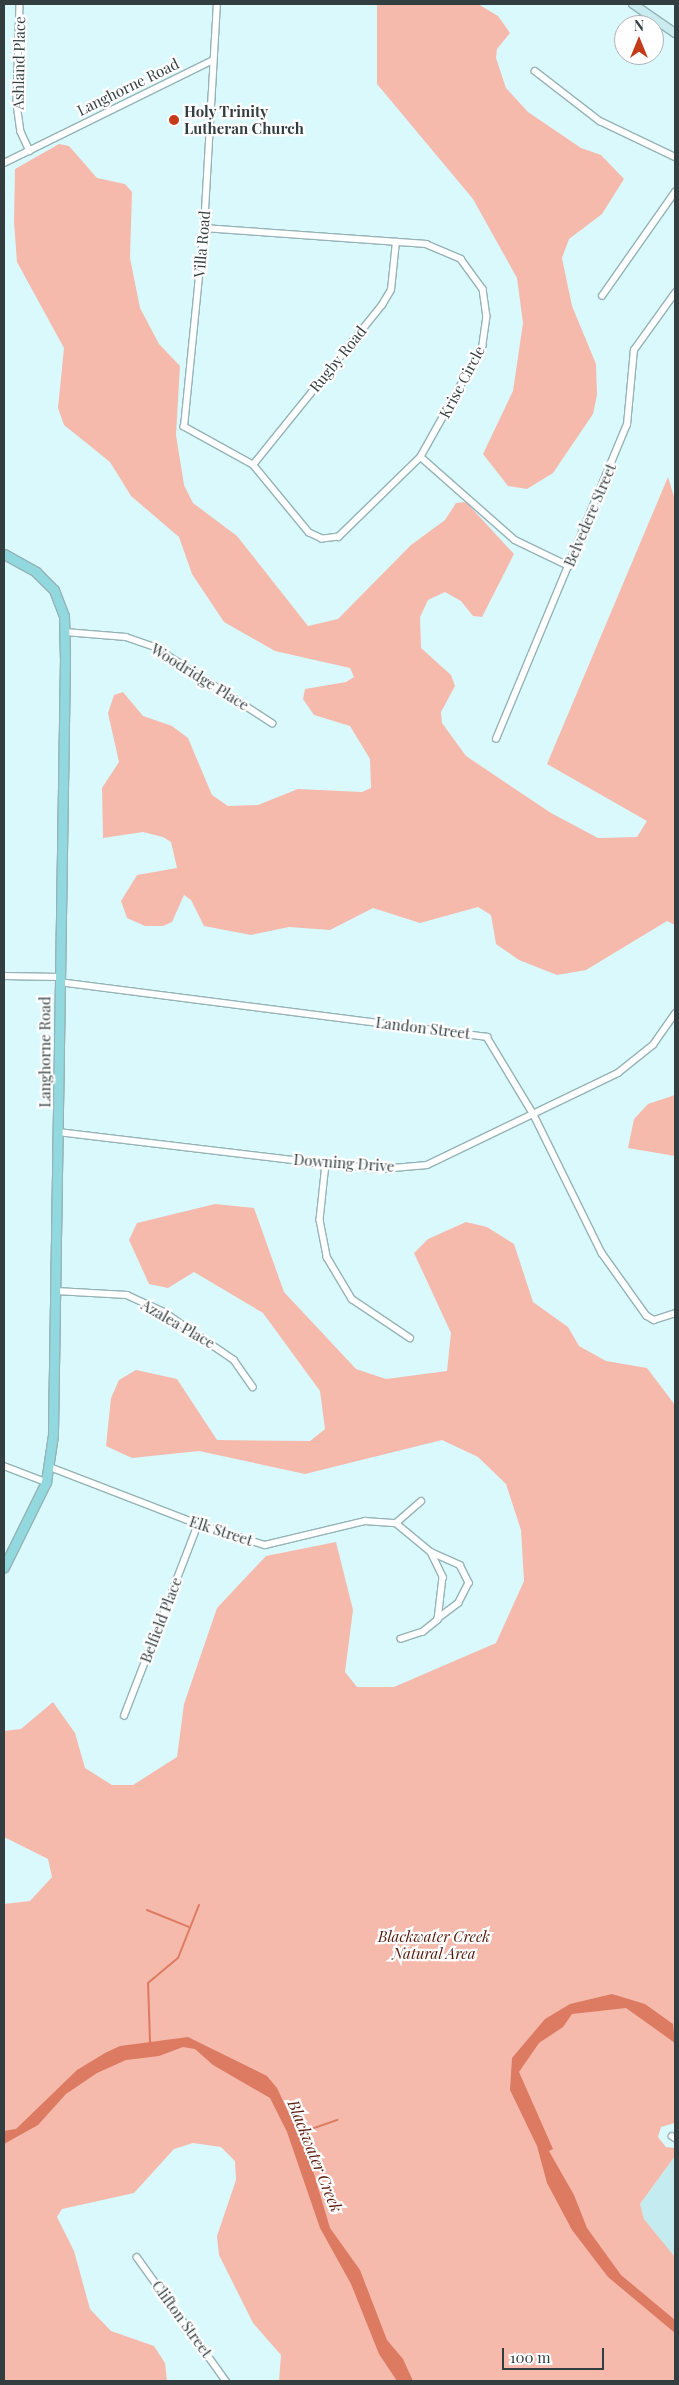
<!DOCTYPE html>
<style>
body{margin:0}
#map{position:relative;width:679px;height:2385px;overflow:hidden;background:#daf9fd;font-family:"Playfair Display",serif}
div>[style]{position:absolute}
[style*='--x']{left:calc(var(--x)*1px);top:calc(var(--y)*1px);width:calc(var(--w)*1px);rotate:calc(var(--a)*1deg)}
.built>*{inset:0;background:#c4ecf0}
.green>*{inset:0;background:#f6baac}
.water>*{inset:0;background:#dd7a62}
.stream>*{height:2px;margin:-1px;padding:0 1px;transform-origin:1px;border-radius:1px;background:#dd7a62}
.roads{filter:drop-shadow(1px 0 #95b3b6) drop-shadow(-1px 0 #95b3b6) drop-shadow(0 1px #95b3b6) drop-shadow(0 -1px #95b3b6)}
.minor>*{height:5.5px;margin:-2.75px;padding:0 2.75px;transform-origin:2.75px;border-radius:2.75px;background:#fff}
.secondary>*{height:8px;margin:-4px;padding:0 4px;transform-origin:4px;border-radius:4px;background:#c8ecef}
.primary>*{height:9px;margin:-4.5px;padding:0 4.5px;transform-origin:4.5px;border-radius:4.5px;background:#92d8df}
.dots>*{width:14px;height:14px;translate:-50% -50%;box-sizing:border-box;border:2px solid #fff;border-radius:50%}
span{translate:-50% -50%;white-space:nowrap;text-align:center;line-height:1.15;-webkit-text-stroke:4.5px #fff;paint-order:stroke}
.street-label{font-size:15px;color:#323e40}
.poi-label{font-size:15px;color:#323e40;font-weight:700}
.left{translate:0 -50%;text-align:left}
.park-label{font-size:15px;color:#551608;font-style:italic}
.water-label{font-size:16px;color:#5a1b0d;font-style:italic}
.frame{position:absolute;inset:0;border:5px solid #323e40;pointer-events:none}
.north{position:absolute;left:614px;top:15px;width:50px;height:50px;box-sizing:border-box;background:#fff;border:1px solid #adb2b3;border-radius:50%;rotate:0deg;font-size:14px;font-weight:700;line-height:20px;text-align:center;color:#323e40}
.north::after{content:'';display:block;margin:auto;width:18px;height:22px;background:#c43b19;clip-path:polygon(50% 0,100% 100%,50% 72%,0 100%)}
.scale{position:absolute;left:502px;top:2348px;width:102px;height:22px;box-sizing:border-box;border:2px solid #323e40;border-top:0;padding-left:6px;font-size:15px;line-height:18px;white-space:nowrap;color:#323e40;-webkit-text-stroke:4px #fff;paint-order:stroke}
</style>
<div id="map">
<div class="built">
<i style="clip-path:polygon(675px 2156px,675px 2257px,644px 2219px,640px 2204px)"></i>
</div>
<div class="green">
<i style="clip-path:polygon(377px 4px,478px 4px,498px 16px,510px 33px,497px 49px,496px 58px,506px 88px,528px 112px,581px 148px,601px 155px,624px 179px,602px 214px,569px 239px,562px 258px,572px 306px,596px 364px,597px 395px,593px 414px,553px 473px,527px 489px,508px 486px,483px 454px,513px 391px,523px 323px,517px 278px,473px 199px,377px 84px)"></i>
<i style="clip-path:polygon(59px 144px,69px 146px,97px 178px,125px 184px,132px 192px,130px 258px,140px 308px,159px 344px,180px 366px,176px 435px,184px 485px,193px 503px,237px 536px,308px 626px,338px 619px,411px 545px,445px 520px,456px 503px,466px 502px,514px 554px,482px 617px,473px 616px,461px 601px,445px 592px,428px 600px,420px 617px,421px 648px,451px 675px,455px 686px,441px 712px,442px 723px,466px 756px,551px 813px,598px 838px,637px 837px,647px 821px,547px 764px,668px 477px,675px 500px,675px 925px,667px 921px,586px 970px,557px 975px,519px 960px,496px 944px,491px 915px,478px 907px,420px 923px,373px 908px,330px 930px,289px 927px,251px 935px,204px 926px,191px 900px,184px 895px,172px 922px,163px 926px,145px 926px,127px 918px,121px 901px,137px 875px,177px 868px,171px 842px,163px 837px,143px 832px,103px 838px,102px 788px,119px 762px,108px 713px,114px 695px,123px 692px,143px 716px,172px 726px,188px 738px,212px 795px,228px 806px,258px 805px,298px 789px,362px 792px,371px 788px,370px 759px,350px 726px,314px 715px,303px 699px,305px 689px,346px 682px,354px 677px,350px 668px,275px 651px,224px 622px,192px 574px,179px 537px,131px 496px,110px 462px,64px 425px,58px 408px,64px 348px,17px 262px,14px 222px,15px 169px)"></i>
<i style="clip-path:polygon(675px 1095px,675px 1156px,628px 1148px,634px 1119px,648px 1104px)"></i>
<i style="clip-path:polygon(215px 1204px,254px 1208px,284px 1292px,356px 1369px,386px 1379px,447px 1371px,451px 1333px,414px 1253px,428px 1239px,466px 1222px,487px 1227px,514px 1244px,533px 1302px,568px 1327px,579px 1346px,606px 1361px,647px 1368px,675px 1405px,675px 2123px,661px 2127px,658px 2137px,666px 2147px,675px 2148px,675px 2156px,640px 2204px,644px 2219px,675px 2257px,675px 2381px,279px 2381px,281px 2355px,253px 2323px,219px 2255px,217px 2236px,236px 2180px,235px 2161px,221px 2147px,193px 2143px,174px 2149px,134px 2193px,62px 2209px,57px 2217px,74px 2251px,90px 2309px,111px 2331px,154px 2346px,165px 2363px,167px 2381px,4px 2381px,4px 1904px,30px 1901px,52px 1877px,48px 1859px,4px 1837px,4px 1731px,21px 1729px,53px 1702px,75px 1733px,85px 1768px,112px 1785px,133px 1785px,177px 1757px,184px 1704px,217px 1608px,266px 1556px,336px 1542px,353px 1610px,345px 1672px,357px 1687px,394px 1687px,496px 1643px,524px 1581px,521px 1530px,506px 1484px,478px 1457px,442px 1440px,305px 1474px,199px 1451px,132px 1458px,106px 1446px,111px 1398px,119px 1380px,136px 1370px,177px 1379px,217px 1440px,310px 1441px,325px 1429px,320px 1391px,263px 1313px,194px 1272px,168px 1288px,149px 1284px,129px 1240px,137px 1223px)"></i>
</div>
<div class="water">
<i style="clip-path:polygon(612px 1994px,645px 2004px,673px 2024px,675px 2043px,626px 2008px,572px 2014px,563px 2027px,539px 2043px,519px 2072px,553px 2149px,549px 2151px,574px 2195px,587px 2228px,621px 2275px,675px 2320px,675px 2333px,608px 2277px,572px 2230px,547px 2183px,537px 2146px,510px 2090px,512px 2058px,545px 2019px,570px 2004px)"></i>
<i style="clip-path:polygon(188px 2037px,267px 2076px,277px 2088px,309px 2157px,330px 2228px,360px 2270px,387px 2340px,403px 2359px,413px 2381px,397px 2381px,379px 2354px,351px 2284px,320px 2228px,287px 2132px,270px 2098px,213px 2065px,195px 2049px,183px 2047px,159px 2056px,126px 2060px,97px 2073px,66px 2094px,38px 2125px,4px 2144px,4px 2131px,16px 2129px,77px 2070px,105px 2053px,120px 2046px)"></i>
</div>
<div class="stream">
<i style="--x:147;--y:1910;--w:45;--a:22"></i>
<i style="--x:150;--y:2042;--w:59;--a:-91.9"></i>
<i style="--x:148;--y:1983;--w:39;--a:-40"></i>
<i style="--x:178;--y:1958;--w:57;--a:-68.4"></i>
<i style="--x:294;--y:2135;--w:46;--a:-19.2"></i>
</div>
<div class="roads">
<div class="minor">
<i style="--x:20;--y:4;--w:100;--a:91.7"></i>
<i style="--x:17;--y:104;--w:28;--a:82"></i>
<i style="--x:21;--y:132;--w:21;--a:65"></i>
<i style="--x:535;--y:71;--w:82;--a:37.6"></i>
<i style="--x:600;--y:121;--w:83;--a:25.6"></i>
<i style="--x:4;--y:163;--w:233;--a:-26.2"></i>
<i style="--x:204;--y:228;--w:223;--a:4.1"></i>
<i style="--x:426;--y:244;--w:38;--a:23"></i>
<i style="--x:461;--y:259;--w:37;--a:54"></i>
<i style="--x:483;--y:289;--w:27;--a:82"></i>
<i style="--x:487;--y:316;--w:30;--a:98"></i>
<i style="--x:483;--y:346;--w:127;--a:119.2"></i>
<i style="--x:421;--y:457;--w:115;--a:135.7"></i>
<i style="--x:339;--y:537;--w:17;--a:173"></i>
<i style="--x:322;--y:539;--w:14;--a:-155"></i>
<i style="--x:309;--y:533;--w:88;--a:-129.5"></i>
<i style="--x:253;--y:465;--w:79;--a:-151.2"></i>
<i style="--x:184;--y:427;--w:200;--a:-84.3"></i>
<i style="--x:204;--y:228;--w:224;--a:-86.7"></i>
<i style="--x:602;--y:296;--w:127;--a:-54.9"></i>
<i style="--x:421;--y:457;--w:125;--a:41.4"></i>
<i style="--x:515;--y:540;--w:60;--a:25.7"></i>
<i style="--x:253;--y:465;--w:206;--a:-51.1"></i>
<i style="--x:382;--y:305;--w:17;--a:-59"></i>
<i style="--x:391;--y:290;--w:48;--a:-84.1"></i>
<i style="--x:65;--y:632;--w:61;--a:4.7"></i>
<i style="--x:126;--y:637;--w:31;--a:19"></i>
<i style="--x:155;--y:647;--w:140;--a:33"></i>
<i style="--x:496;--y:739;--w:340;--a:-67.4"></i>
<i style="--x:627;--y:425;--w:75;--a:-84.7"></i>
<i style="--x:634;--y:350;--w:70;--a:-54.3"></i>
<i style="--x:4;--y:976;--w:55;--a:1"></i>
<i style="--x:59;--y:982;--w:432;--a:7.3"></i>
<i style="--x:487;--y:1037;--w:91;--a:58.9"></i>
<i style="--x:534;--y:1115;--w:154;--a:63.8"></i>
<i style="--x:602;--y:1253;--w:77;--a:54.5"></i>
<i style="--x:647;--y:1316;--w:8;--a:30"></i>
<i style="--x:654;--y:1320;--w:22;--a:-18"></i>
<i style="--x:58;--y:1132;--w:270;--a:6.8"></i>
<i style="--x:326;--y:1164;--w:56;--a:5.1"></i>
<i style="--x:382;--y:1169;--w:45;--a:-5.1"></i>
<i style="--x:427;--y:1165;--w:212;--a:-25.7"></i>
<i style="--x:618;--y:1073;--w:45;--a:-38.7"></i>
<i style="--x:653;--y:1045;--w:38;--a:-55"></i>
<i style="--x:326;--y:1164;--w:56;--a:96.1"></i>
<i style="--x:320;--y:1220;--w:38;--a:79"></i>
<i style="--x:327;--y:1257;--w:49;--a:59.2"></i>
<i style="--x:352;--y:1299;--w:70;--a:33.9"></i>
<i style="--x:56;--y:1291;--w:71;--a:3.2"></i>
<i style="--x:127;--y:1295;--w:41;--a:24.7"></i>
<i style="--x:164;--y:1312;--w:85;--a:34.4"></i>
<i style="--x:234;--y:1360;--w:33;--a:55"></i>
<i style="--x:4;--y:1466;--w:45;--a:20.9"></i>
<i style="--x:50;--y:1467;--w:159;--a:21.1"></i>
<i style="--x:198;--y:1524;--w:70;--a:17.4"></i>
<i style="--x:265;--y:1545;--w:103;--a:-13.5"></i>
<i style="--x:365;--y:1521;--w:31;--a:4"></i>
<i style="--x:396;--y:1523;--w:45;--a:39.6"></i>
<i style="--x:431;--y:1552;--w:28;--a:64"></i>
<i style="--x:443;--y:1577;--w:43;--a:96.6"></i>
<i style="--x:438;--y:1620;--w:19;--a:141"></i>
<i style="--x:423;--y:1632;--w:23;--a:162"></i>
<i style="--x:396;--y:1523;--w:33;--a:-41"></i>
<i style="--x:431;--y:1552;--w:32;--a:24"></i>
<i style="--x:460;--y:1565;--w:20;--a:63"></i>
<i style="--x:469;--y:1583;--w:22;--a:117"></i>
<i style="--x:459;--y:1603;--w:26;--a:143"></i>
<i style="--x:124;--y:1716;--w:206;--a:-68.9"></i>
<i style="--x:672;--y:2136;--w:4;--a:34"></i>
<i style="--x:137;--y:2257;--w:153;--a:54.3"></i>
</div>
<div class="secondary">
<i style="--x:633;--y:4;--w:51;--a:34.6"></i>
</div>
<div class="primary">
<i style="--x:4;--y:554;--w:37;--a:29"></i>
<i style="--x:36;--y:572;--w:25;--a:45"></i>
<i style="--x:54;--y:590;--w:28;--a:69"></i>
<i style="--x:64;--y:616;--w:43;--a:88.7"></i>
<i style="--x:65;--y:659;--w:776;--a:90.89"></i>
<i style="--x:53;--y:1435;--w:48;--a:98.5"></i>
<i style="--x:46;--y:1482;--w:95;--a:116.3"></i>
</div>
</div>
<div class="dots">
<i style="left:174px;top:120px;background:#c43b19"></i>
</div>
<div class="street-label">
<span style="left:19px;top:63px;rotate:-89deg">Ashland Place</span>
<span style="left:128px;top:87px;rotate:-26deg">Langhorne Road</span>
<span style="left:202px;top:244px;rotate:-85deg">Villa Road</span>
<span style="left:338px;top:359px;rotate:-51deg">Rugby Road</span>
<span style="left:462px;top:382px;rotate:-62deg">Krise Circle</span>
<span style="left:590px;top:515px;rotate:-67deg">Belvedere Street</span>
<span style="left:200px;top:677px;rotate:32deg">Woodridge Place</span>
<span style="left:423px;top:1028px;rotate:7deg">Landon Street</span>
<span style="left:45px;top:1052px;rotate:-90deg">Langhorne Road</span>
<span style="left:344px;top:1163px;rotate:4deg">Downing Drive</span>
<span style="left:178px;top:1324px;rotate:30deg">Azalea Place</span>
<span style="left:221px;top:1531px;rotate:18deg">Elk Street</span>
<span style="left:161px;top:1620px;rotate:-69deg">Belfield Place</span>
<span style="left:182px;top:2319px;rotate:54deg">Clifton Street</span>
</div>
<div class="poi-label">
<span class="left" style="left:184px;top:120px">Holy Trinity<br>Lutheran Church</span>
</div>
<div class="park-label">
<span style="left:434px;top:1945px">Blackwater Creek<br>Natural Area</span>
</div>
<div class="water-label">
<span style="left:315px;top:2156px;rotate:68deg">Blackwater Creek</span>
</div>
<div class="frame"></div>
<div class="north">N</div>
<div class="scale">100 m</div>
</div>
